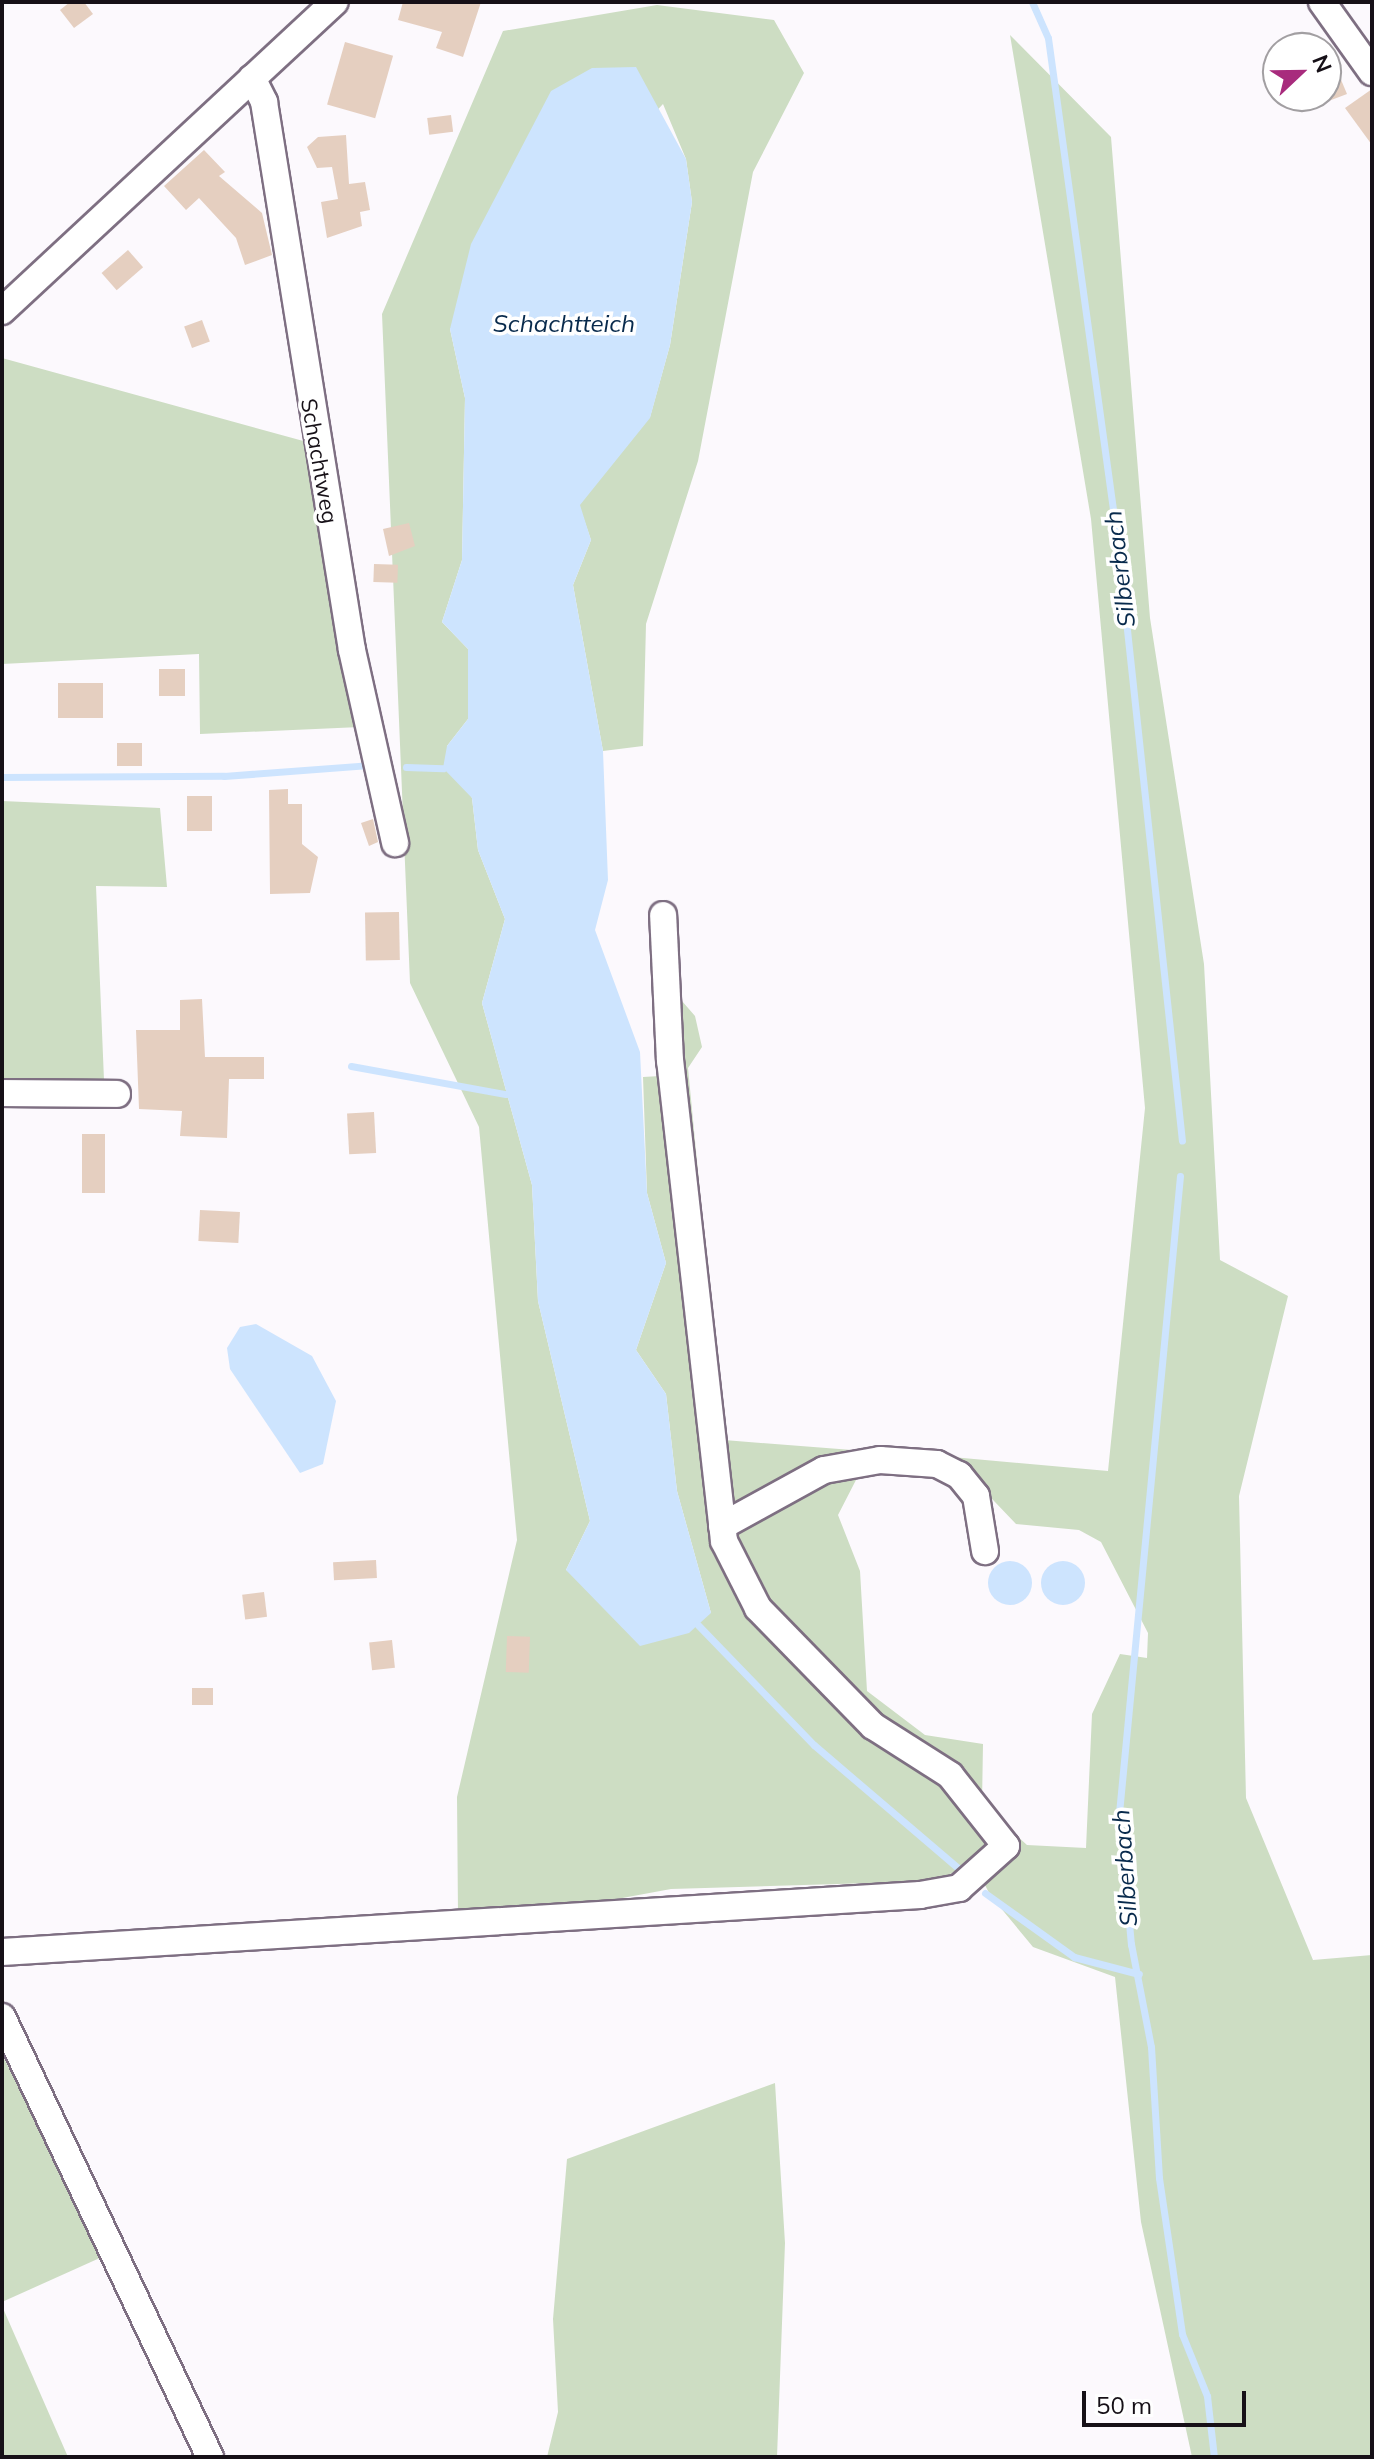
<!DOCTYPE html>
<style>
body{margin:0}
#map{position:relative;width:1374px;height:2459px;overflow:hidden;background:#fcf9fd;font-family:Mulish,sans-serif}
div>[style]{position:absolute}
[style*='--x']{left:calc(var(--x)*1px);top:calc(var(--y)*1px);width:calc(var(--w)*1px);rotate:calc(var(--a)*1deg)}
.green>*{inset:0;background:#cdddc3}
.water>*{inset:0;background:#cde4fe}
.round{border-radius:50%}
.stream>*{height:7px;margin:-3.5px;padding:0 3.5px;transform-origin:3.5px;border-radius:3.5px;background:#cde4fe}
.building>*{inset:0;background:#e5cfc0;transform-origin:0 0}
.roads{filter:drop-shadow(2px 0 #7e6f82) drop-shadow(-2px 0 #7e6f82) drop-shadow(0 2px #7e6f82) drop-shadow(0 -2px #7e6f82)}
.minor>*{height:26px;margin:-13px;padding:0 13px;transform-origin:13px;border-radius:13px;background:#fff}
span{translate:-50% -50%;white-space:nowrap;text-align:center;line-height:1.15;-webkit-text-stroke:7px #fff;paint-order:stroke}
.street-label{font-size:22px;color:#161017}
.water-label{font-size:24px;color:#082a4c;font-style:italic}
.frame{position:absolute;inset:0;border:4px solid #161017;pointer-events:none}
.north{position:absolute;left:1262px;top:32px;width:80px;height:80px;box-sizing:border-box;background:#fff;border:2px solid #a29fa2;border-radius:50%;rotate:68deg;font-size:22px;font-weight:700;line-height:32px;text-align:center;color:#161017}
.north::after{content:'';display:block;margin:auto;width:28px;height:36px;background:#a82b7d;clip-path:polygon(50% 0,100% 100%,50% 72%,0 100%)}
.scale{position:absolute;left:1082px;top:2391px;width:164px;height:36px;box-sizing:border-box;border:4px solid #161017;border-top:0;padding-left:10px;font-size:24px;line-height:28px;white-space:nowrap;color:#161017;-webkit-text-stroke:6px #fff;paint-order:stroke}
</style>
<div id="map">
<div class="green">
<i style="clip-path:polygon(657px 5px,774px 20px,804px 73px,753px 172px,698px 461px,646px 624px,643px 746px,603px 751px,573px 585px,591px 540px,579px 505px,650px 417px,670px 345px,692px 202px,686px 159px,663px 104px,450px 329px,465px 398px,462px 560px,442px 622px,468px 649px,468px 719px,447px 746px,472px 798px,478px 850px,505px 919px,482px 1003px,532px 1185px,538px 1301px,590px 1521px,566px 1570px,711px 1613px,677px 1491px,666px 1394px,636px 1350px,666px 1263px,647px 1193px,643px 1077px,660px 1076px,651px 910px,663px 915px,675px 993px,695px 1016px,702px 1047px,688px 1068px,724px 1440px,852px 1450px,856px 1480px,838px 1515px,860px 1571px,867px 1691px,925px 1735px,983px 1744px,982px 1804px,1027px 1845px,1086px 1848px,1092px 1714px,1120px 1654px,1147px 1658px,1148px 1633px,1101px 1542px,1079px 1530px,1016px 1524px,952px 1457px,1108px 1471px,1145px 1108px,1091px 519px,1010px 35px,1111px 137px,1150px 618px,1204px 964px,1220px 1260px,1288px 1296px,1239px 1496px,1246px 1798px,1313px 1960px,1372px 1955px,1372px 2457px,1192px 2457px,1141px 2222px,1115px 1977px,1033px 1947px,990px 1895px,973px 1861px,938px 1881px,671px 1889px,552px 1911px,458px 1915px,457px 1797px,517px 1540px,479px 1127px,410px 983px,382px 314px,503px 31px)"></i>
<i style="clip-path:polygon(2px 358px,307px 442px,360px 727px,200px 734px,199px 654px,2px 664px)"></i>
<i style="clip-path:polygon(2px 801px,160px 808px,167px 887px,96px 886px,104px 1080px,2px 1083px)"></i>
<i style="clip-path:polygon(2px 2054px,102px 2257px,2px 2302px)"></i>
<i style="clip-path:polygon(775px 2083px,785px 2243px,777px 2457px,547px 2457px,558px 2412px,553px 2319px,567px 2159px)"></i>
<i style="clip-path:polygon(2px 2306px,68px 2457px,2px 2457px)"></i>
</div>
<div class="water">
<i style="clip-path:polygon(636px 67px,686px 159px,692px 202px,670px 345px,650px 418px,580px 505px,591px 540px,573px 585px,603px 751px,608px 880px,595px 930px,640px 1052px,647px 1193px,666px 1263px,636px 1350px,666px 1394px,677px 1491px,711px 1613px,689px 1633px,640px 1646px,566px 1570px,590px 1521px,538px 1301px,532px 1185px,482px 1003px,505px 919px,478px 850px,472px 798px,443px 768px,447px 746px,468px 719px,468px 649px,442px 622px,462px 560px,465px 398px,450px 329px,471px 244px,551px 91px,592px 68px)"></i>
<i style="clip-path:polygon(256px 1324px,312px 1356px,336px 1401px,323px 1464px,300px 1473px,230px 1369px,227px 1348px,240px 1327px)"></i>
<i class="round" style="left:1041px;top:1561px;width:44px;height:44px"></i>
<i class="round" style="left:988px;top:1561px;width:44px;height:44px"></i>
</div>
<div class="stream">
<i style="--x:1032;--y:2;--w:39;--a:66"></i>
<i style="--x:1048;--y:38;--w:513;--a:82.15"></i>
<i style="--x:1118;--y:546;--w:598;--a:83.86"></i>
<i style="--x:406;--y:767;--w:37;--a:2"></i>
<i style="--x:2;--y:777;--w:222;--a:-0.3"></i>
<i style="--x:224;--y:776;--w:145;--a:-4.3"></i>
<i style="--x:351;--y:1066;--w:157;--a:10.3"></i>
<i style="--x:1180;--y:1176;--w:640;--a:95.47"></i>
<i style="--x:1119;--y:1813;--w:132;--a:84.8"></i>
<i style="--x:1131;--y:1944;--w:105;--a:79"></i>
<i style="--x:1151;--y:2047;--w:131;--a:86.5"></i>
<i style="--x:1159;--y:2178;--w:158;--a:81.6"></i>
<i style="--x:1182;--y:2334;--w:67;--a:68"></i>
<i style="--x:1207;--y:2396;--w:61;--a:83.5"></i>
<i style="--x:698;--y:1625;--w:167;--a:46"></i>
<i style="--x:814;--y:1745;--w:189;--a:40.5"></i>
<i style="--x:985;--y:1893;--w:110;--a:35.7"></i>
<i style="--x:1074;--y:1957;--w:67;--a:14.7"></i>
</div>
<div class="building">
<i style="clip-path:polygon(70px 2px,84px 2px,93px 14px,74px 28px,60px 10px)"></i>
<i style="clip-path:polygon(403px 2px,481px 2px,463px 57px,436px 48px,442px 32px,398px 20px)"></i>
<i style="left:345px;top:42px;width:50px;height:65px;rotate:16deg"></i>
<i style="clip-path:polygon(1326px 44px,1347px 94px,1326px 102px)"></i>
<i style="clip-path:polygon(1372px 89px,1372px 145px,1345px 108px)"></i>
<i style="left:451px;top:115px;width:17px;height:24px;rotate:83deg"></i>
<i style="clip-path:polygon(346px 135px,349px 184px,365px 182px,370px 210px,360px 212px,362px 226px,327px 238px,321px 202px,338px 199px,332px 167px,317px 168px,307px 147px,318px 137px)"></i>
<i style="clip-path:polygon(204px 150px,225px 172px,219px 176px,262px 213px,272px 255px,245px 265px,236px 238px,199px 198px,186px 210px,164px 186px)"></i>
<i style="left:128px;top:250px;width:23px;height:35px;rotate:49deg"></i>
<i style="left:202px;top:320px;width:23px;height:19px;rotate:70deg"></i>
<i style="clip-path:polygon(409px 523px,415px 546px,389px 556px,383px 529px)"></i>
<i style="left:374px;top:564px;width:24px;height:18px;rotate:2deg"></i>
<i style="left:159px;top:669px;width:26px;height:27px"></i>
<i style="left:103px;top:683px;width:35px;height:45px;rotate:90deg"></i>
<i style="left:117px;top:743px;width:25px;height:23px"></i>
<i style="clip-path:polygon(288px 789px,288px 804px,302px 804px,302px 844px,318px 857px,310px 893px,270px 894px,269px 790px)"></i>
<i style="left:187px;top:796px;width:25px;height:35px"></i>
<i style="clip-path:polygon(373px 819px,378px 842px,369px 846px,361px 823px)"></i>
<i style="left:399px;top:912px;width:48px;height:34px;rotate:89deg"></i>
<i style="clip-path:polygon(202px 999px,205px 1057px,264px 1057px,264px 1079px,229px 1079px,227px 1138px,180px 1136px,182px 1111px,139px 1109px,136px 1030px,180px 1030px,180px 1000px)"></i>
<i style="left:374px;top:1112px;width:41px;height:27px;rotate:87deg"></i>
<i style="left:82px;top:1134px;width:23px;height:59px"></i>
<i style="left:200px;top:1210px;width:40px;height:31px;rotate:3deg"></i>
<i style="left:376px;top:1560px;width:18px;height:43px;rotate:87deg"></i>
<i style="left:264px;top:1592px;width:25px;height:22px;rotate:83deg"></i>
<i style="left:507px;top:1636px;width:23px;height:36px;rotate:2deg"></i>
<i style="left:392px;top:1640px;width:28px;height:23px;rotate:84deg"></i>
<i style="left:192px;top:1688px;width:21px;height:17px"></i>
</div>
<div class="roads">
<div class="minor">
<i style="--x:1322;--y:2;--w:86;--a:54.5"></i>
<i style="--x:252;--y:78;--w:27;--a:63"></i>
<i style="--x:264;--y:102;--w:555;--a:80.88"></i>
<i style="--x:352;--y:650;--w:198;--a:77.4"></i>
<i style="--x:2;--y:311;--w:454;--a:-42.9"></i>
<i style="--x:2;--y:1093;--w:115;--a:0.5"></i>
<i style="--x:722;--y:1526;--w:116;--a:-28.8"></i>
<i style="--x:824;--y:1470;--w:57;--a:-10.1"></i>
<i style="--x:880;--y:1460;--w:57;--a:4"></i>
<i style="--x:937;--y:1464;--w:25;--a:27"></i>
<i style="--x:959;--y:1475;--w:27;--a:51"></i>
<i style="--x:976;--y:1496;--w:56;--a:80.7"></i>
<i style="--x:2;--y:1952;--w:920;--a:-3.55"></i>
<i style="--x:920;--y:1895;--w:40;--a:-10"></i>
<i style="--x:959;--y:1888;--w:63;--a:-41.8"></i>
<i style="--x:1006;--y:1846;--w:90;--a:-128.3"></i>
<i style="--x:950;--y:1775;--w:91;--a:-147.5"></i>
<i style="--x:873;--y:1726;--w:165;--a:-134.3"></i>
<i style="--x:758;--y:1608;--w:75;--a:-116.9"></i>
<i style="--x:724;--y:1541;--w:483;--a:-96.4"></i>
<i style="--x:670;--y:1061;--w:146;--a:-92.7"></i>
<i style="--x:2;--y:2017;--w:487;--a:64.7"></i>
</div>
</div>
<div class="street-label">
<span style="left:319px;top:461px;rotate:80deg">Schachtweg</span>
</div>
<div class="water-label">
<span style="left:564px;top:324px">Schachtteich</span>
<span style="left:1120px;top:569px;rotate:-97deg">Silberbach</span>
<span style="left:1125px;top:1868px;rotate:-94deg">Silberbach</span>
</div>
<div class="frame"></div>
<div class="north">N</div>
<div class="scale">50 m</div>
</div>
